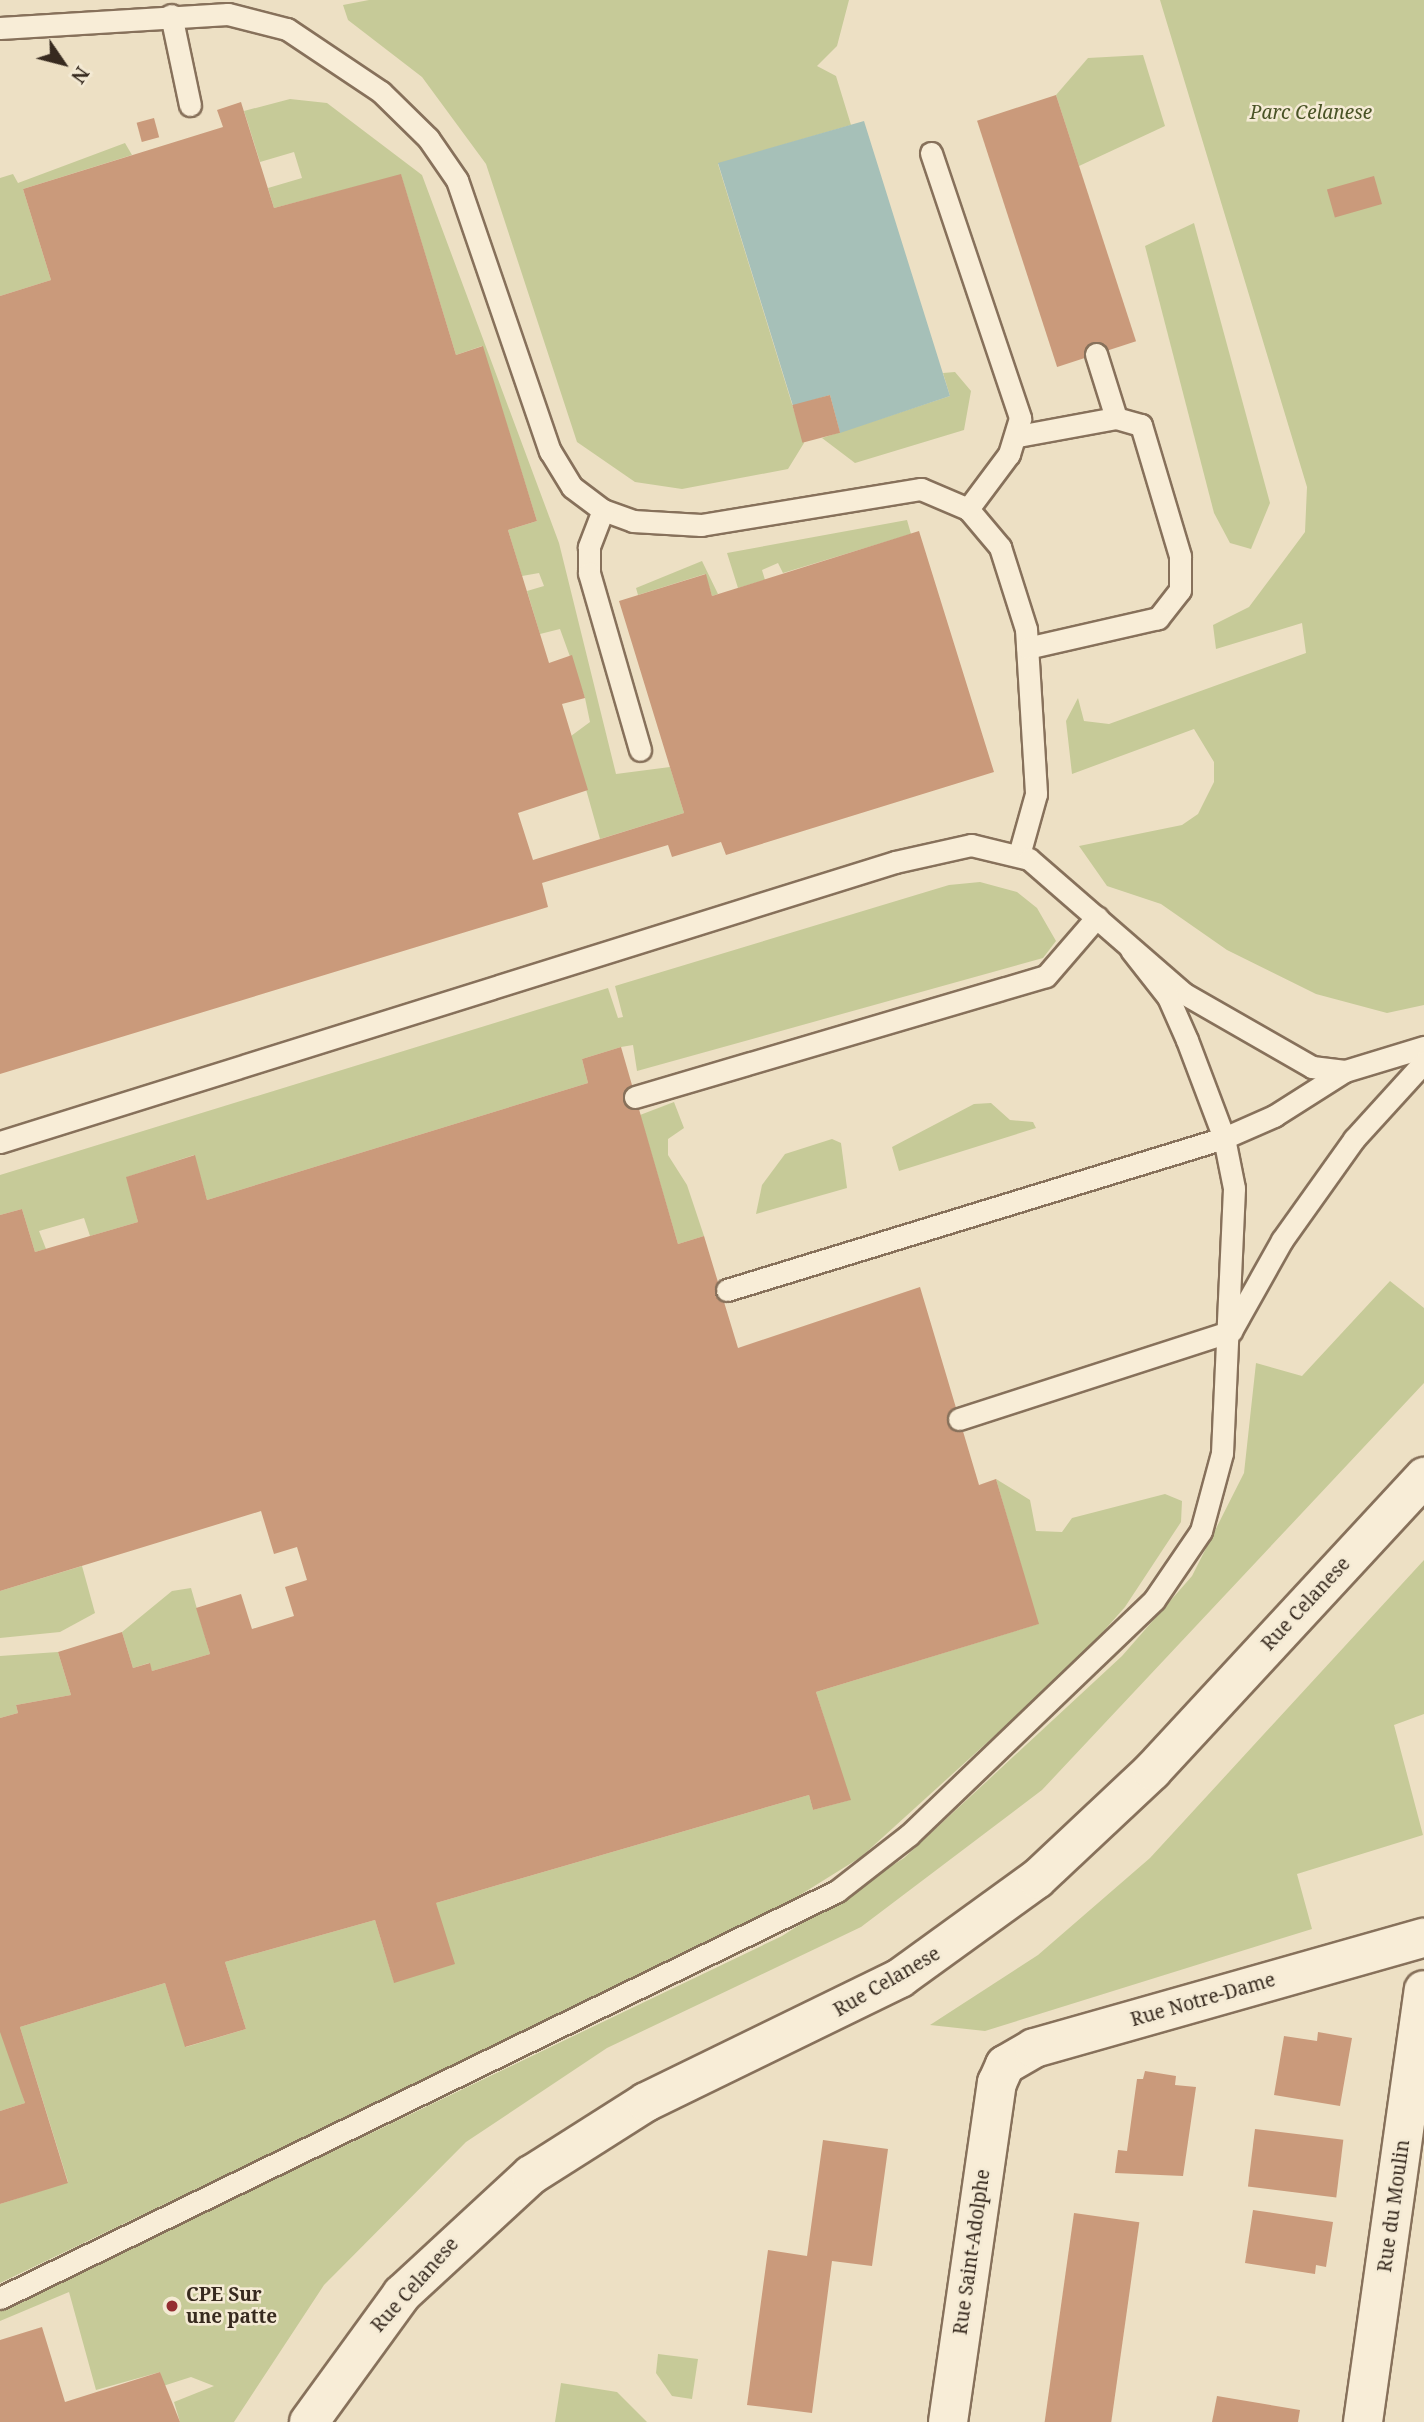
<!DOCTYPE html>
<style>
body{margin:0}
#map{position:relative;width:1424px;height:2422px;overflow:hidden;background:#ede0c4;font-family:"Noto Serif",serif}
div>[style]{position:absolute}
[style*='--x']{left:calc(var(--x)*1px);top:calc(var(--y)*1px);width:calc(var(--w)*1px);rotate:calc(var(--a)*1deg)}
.green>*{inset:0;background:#c6ca98}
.water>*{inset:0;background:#a6c0b8}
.building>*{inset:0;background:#ca9a7b;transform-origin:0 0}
.roads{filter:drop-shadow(2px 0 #87715b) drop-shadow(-2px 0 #87715b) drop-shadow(0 2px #87715b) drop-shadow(0 -2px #87715b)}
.service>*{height:21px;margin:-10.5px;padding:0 10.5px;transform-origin:10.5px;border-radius:10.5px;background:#f8edd7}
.minor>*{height:38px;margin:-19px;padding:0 19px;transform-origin:19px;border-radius:19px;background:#f8edd7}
.tertiary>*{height:38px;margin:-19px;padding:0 19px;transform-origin:19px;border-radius:19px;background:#f8edd7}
.dots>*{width:19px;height:19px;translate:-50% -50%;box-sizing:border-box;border:4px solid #f4ead4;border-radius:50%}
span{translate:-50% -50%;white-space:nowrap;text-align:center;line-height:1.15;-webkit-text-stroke:5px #f4ead4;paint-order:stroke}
.park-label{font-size:19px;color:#495326;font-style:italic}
.street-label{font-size:19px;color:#372a1f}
.poi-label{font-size:19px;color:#372a1f;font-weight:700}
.left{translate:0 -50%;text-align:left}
.north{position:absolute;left:28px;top:28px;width:70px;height:70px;-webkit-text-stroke:5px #f4ead4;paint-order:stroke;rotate:125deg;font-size:19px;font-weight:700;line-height:28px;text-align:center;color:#372a1f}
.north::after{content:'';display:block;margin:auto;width:24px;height:32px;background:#372a1f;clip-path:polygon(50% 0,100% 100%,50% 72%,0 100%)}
</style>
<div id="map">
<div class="green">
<i style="clip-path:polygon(369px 0,849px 0,837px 46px,817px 66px,836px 76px,851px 125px,718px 164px,804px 443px,788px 469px,682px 489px,635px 482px,577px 442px,486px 164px,422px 77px,348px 20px,343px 5px)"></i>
<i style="clip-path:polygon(1160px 0,1424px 0,1424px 1005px,1387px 1013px,1316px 994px,1227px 950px,1161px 904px,1107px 886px,1079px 846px,1182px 825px,1198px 814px,1214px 782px,1214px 762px,1194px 729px,1072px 774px,1066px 721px,1078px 698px,1084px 721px,1109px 724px,1306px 653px,1302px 623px,1216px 649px,1213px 625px,1249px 607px,1305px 532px,1307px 487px)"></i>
<i style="clip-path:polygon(1143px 55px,1165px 126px,1079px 166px,1056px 95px,1088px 58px)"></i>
<i style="clip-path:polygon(290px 99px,327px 103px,422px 175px,559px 543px,616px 774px,670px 767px,684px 813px,600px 839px,571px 736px,590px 722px,585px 698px,560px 629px,540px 634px,527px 591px,544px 586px,539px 573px,522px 576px,508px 530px,537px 521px,482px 346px,456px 355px,401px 175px,274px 208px,268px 188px,302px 178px,294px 152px,260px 162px,244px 111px)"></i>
<i style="clip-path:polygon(125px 143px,132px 155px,23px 189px,51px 280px,0 296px,0 178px,13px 174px,18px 183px)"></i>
<i style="clip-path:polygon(1194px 223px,1270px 503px,1251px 549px,1230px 543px,1214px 513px,1145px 246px)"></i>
<i style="clip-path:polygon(955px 372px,971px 391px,964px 430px,855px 463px,822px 438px,950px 396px,943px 373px)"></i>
<i style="clip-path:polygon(907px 520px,911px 534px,783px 573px,778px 563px,762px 570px,765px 580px,738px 588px,727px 553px)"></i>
<i style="clip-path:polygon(702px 561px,718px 594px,712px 596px,705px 574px,638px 595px,636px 588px)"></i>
<i style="clip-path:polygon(980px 882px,1017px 892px,1037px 908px,1056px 941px,1043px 958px,637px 1071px,633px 1045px,621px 1047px,582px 1059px,588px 1083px,207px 1200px,194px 1155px,127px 1177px,138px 1222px,90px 1236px,84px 1218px,39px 1231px,46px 1249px,35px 1252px,22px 1209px,0 1215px,0 1175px,608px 988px,618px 1018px,623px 1017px,615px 986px,949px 885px)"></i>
<i style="clip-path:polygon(674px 1102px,684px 1128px,668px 1139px,668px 1155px,687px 1185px,704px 1236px,678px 1244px,640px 1115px)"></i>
<i style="clip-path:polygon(991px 1103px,1010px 1120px,1033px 1122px,1036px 1128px,899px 1171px,892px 1147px,974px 1104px)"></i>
<i style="clip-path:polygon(832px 1139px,841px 1143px,847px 1188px,756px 1214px,762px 1185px,785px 1154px)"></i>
<i style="clip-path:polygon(1390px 1281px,1424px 1308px,1424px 1383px,1042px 1790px,861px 1927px,607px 2048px,466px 2142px,324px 2285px,234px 2422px,180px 2422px,174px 2402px,214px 2386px,191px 2377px,163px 2386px,160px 2372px,96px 2390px,69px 2292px,0 2321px,0 2311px,782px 1936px,904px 1858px,1122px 1656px,1192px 1576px,1244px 1473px,1256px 1363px,1302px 1376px)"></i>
<i style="clip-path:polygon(996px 1479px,1030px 1500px,1036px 1531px,1062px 1532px,1072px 1518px,1165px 1494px,1182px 1501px,1181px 1522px,1125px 1607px,1078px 1660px,861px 1857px,771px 1913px,0 2283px,0 2204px,68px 2182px,20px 2027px,165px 1983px,186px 2047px,246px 2029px,225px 1962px,375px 1920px,394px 1982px,436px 1903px,809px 1795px,813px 1810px,850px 1800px,816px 1692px,1038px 1624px)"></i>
<i style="clip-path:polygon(1424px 1560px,1424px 1714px,1394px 1725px,1423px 1835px,1297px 1874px,1312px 1929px,985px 2031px,930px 2025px,1038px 1955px,1150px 1858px)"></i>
<i style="clip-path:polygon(82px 1566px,95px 1613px,60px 1632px,0 1638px,0 1591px)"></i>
<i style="clip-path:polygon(191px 1588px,210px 1654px,152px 1671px,149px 1663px,133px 1668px,122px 1632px,172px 1591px)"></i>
<i style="clip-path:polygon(58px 1652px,71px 1695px,16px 1705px,18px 1713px,0 1718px,0 1656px)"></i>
<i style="clip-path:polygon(4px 2031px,25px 2103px,0 2111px,0 2032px)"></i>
<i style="clip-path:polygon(658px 2354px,698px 2359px,692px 2399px,672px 2396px,656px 2373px)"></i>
<i style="clip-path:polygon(561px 2383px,617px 2392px,647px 2422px,555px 2422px)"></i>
</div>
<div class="water">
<i style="clip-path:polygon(864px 121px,950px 396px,840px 433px,830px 395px,793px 406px,718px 163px)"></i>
</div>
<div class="building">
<i style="left:1056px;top:95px;width:259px;height:83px;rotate:72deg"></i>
<i style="clip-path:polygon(241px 102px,274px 208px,401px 174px,456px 355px,483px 346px,537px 521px,508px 530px,549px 663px,572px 655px,585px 698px,562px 704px,588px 790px,518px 813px,533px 860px,684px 813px,619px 601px,706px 574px,712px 596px,919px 531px,994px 772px,726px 855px,721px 842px,672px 857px,668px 845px,542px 883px,548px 907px,0 1074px,0 296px,51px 280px,23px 189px,223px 127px,217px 110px)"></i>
<i style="left:154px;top:118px;width:20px;height:18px;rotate:75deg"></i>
<i style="left:1374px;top:176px;width:29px;height:49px;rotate:74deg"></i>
<i style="left:830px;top:395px;width:39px;height:39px;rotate:75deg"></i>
<i style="clip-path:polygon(621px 1047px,678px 1244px,704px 1236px,738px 1348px,920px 1287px,979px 1485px,996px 1479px,1039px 1624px,816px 1692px,851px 1800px,813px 1810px,809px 1795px,436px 1903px,455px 1964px,394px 1983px,375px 1920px,225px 1962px,246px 2029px,185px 2047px,165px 1983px,20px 2027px,68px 2183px,0 2204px,0 2111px,25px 2103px,0 2032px,0 1718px,18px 1713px,16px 1705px,71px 1695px,58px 1652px,122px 1632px,133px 1668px,150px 1663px,152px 1671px,210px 1654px,196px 1608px,241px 1594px,252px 1629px,294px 1616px,285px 1587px,307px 1580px,297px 1547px,274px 1554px,261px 1511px,0 1591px,0 1215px,22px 1209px,35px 1252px,138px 1222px,126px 1177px,195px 1155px,207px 1200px,588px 1083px,582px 1059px)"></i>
<i style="clip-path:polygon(1318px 2032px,1352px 2038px,1340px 2106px,1274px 2095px,1284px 2036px,1317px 2041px)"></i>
<i style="clip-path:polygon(1145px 2071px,1176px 2076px,1175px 2085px,1196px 2087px,1183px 2176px,1115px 2173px,1118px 2150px,1127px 2151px,1137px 2079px,1143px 2079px)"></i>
<i style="left:1255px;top:2129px;width:89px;height:58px;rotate:7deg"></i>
<i style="clip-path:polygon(823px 2140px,888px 2149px,872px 2266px,832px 2261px,812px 2413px,747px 2405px,768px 2250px,807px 2256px)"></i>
<i style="clip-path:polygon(1253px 2210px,1333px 2222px,1326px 2267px,1316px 2265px,1315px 2274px,1245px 2263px)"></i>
<i style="left:1074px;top:2213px;width:66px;height:211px;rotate:8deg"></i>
<i style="clip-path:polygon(42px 2327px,65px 2402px,160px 2372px,180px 2422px,0 2422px,0 2340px)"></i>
<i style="clip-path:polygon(1217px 2396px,1300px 2410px,1298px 2422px,1212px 2422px)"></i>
</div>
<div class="roads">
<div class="service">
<i style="--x:171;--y:15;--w:92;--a:78.1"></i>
<i style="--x:0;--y:28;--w:228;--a:-3.5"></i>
<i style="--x:228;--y:14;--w:61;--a:14.3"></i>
<i style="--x:287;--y:29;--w:113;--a:33.8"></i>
<i style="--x:381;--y:92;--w:66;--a:44.4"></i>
<i style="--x:428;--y:138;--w:51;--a:55.4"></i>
<i style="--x:457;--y:180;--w:287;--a:71.1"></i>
<i style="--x:550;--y:451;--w:42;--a:58.6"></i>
<i style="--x:572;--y:487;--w:39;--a:37"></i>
<i style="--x:603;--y:510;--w:32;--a:20"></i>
<i style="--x:633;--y:521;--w:68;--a:3.4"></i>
<i style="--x:701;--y:525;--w:223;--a:-9.3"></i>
<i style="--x:921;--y:489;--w:51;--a:23.1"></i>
<i style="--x:968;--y:509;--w:50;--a:49.9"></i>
<i style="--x:1000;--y:547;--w:86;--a:72.4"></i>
<i style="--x:1026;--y:629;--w:165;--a:86.5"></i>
<i style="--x:1036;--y:794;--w:63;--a:105.6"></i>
<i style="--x:931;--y:153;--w:280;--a:71.4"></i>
<i style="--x:1020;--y:418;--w:38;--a:107"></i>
<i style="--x:1009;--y:454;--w:69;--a:126.7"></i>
<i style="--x:1096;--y:354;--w:67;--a:72.6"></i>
<i style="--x:1018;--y:436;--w:100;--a:-10.4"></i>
<i style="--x:1116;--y:418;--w:26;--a:16"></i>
<i style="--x:1141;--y:425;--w:137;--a:73.4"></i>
<i style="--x:1180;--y:556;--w:34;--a:90"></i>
<i style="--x:1180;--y:590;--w:36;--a:128"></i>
<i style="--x:1158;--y:618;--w:134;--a:167.1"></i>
<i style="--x:603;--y:510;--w:40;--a:111"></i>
<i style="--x:589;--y:547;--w:26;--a:90"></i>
<i style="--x:589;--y:573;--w:184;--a:73.9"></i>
<i style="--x:635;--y:1097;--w:428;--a:-16.4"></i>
<i style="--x:1046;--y:976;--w:78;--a:-49.2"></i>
<i style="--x:0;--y:1142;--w:938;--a:-17.37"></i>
<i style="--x:895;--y:862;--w:78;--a:-12.6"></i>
<i style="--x:971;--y:845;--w:60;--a:13.6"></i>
<i style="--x:1029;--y:859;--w:204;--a:41"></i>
<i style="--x:1183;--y:993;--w:149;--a:29.8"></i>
<i style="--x:1312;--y:1067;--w:33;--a:7"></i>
<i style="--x:1345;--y:1071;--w:83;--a:-16.9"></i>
<i style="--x:727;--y:1290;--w:520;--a:-17.01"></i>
<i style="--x:1224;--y:1138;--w:55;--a:-23.7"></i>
<i style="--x:1274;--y:1116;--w:84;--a:-32.4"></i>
<i style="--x:959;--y:1419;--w:286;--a:-17.9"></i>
<i style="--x:1231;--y:1331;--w:104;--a:-60.7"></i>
<i style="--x:1282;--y:1240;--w:124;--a:-54.5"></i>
<i style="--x:1354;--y:1139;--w:104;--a:-47.7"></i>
<i style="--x:0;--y:2298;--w:931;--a:-25.93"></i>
<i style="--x:837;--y:1891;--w:91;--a:-37.9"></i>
<i style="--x:909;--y:1835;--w:339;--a:-43.8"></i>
<i style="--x:1154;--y:1600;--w:83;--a:-55.7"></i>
<i style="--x:1201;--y:1531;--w:81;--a:-74.9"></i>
<i style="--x:1222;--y:1453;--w:265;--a:-87.4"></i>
<i style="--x:1234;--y:1188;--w:51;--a:-101.3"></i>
<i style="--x:1224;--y:1138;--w:105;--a:-110.7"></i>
<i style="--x:1187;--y:1040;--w:47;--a:-113.8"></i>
<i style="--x:1168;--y:997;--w:60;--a:-128.2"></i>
</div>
<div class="minor">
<i style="--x:948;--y:2422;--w:343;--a:-81.8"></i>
<i style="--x:997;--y:2083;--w:20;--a:-66"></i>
<i style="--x:1005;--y:2065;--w:34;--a:-30"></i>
<i style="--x:1034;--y:2048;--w:405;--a:-15.8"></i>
<i style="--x:1363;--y:2422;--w:436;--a:-82"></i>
</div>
<div class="tertiary">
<i style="--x:309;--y:2422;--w:158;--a:-54"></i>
<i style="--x:402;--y:2294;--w:176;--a:-42.7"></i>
<i style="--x:531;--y:2175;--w:136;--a:-32.4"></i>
<i style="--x:646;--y:2102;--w:283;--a:-26"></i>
<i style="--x:900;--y:1978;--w:169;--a:-35.9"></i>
<i style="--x:1037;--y:1879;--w:158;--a:-43.2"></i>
<i style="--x:1152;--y:1771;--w:401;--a:-47.2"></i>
</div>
</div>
<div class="dots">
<i style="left:172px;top:2306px;background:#942d31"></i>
</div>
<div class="park-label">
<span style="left:1311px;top:113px">Parc Celanese</span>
</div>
<div class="street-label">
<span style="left:1306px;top:1604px;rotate:-47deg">Rue Celanese</span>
<span style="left:887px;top:1982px;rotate:-30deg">Rue Celanese</span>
<span style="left:1203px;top:2000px;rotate:-16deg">Rue Notre-Dame</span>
<span style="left:1394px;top:2206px;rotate:-82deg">Rue du Moulin</span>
<span style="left:972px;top:2252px;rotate:-82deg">Rue Saint-Adolphe</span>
<span style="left:415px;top:2285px;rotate:-48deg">Rue Celanese</span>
</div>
<div class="poi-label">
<span class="left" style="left:186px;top:2306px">CPE Sur<br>une patte</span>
</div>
<div class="north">N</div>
</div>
